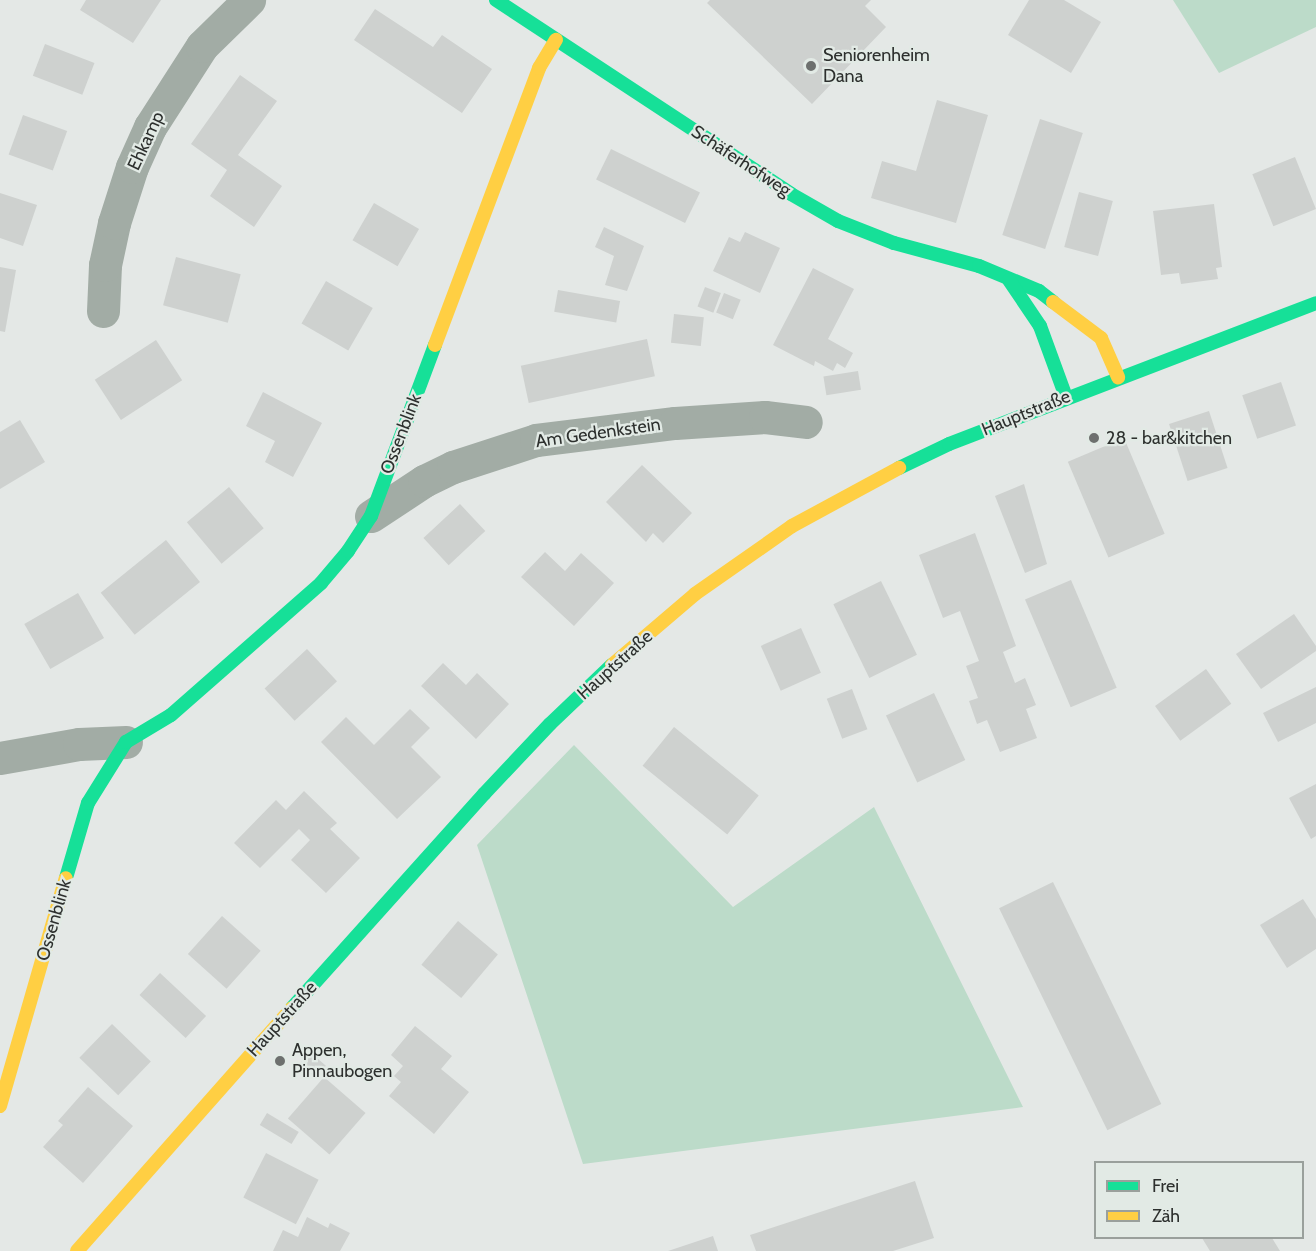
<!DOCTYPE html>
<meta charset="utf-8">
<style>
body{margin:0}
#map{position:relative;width:1316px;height:1251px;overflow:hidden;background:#e4e8e6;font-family:Cabin,sans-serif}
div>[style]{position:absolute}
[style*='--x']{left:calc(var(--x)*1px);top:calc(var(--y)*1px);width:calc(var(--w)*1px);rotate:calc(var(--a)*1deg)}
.green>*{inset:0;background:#bcdbc9}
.building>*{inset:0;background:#ced1cf;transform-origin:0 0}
.street>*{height:33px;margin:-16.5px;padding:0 16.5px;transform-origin:16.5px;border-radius:16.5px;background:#a2aca5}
.fast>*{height:14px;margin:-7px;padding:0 7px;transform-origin:7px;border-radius:7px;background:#16e098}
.slow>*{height:14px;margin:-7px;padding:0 7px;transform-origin:7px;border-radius:7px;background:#ffcf43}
.dots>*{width:16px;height:16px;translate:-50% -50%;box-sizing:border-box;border:3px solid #e2eae5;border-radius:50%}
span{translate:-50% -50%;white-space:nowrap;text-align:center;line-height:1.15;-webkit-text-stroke:4.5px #e2eae5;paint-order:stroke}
.poi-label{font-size:18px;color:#2d302e}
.left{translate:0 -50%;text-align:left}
.street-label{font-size:18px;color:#2d302e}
.legend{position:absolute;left:1094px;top:1161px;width:210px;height:78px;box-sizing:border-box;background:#e2eae5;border:2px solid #9aa09c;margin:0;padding:8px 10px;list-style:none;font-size:18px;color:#2d302e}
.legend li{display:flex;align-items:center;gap:12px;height:30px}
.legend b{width:30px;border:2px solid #9aa09c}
</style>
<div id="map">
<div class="green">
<i style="clip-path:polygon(1173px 0,1316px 0,1316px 27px,1219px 73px)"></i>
<i style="clip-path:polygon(574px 745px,733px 907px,874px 807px,1023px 1107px,583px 1164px,477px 845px)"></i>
</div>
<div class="building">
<i style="clip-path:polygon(86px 0,161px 0,133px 43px,80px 10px)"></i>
<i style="clip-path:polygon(710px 0,871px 0,865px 6px,886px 27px,812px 104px,707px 3px)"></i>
<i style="clip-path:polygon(1029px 0,1064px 0,1101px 22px,1071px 73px,1008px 35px)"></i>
<i style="clip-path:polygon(375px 9px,433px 47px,442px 35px,492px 69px,462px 113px,354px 40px)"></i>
<i style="left:45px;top:44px;width:53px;height:34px;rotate:21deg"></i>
<i style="clip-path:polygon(240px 75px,277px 101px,238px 155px,282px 186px,254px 227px,210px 196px,227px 170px,191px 144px)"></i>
<i style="clip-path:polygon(937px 100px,988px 115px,956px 223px,871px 198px,882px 161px,916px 171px)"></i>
<i style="left:23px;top:115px;width:47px;height:42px;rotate:20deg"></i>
<i style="left:1040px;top:119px;width:45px;height:122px;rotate:18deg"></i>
<i style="left:611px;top:149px;width:99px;height:34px;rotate:26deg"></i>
<i style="left:1295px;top:157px;width:56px;height:46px;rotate:68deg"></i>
<i style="left:1079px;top:192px;width:35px;height:57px;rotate:15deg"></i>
<i style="clip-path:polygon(0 193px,37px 205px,23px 246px,0 238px)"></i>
<i style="left:374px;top:203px;width:52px;height:43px;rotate:30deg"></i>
<i style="clip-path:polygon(1214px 204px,1222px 267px,1216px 268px,1218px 279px,1181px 284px,1179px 273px,1161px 275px,1153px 211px)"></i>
<i style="clip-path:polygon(604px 227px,644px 246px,627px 291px,605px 285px,614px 256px,595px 247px)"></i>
<i style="clip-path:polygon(745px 232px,780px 248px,760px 293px,713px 271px,729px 237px,740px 242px)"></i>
<i style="left:176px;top:257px;width:67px;height:50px;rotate:15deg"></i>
<i style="clip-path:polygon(0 267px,16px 270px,5px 332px,0 331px)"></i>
<i style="clip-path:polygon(813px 268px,854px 289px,828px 339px,853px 353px,845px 368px,837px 363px,833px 371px,815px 361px,814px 366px,773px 345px)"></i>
<i style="left:326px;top:281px;width:54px;height:49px;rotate:30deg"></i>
<i style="left:705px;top:287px;width:17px;height:21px;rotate:21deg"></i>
<i style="left:558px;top:290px;width:63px;height:22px;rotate:10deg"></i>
<i style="left:724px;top:293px;width:18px;height:21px;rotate:22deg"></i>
<i style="left:674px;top:314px;width:30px;height:29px;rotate:6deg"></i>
<i style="left:647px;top:339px;width:38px;height:129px;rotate:78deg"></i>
<i style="left:156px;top:340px;width:48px;height:73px;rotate:57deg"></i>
<i style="left:858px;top:371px;width:19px;height:35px;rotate:81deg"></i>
<i style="left:1281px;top:382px;width:46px;height:41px;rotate:71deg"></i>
<i style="clip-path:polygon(263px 392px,322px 423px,293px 477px,265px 462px,275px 441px,246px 426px)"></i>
<i style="left:1209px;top:411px;width:60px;height:42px;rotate:72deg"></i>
<i style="clip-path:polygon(20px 420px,45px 462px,0 489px,0 432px)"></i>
<i style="left:1124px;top:438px;width:104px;height:61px;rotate:67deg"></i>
<i style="clip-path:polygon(642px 465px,692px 513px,663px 543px,653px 533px,646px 542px,606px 502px)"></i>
<i style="clip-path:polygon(1024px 484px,1047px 564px,1025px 573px,995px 496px)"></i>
<i style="left:229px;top:487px;width:54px;height:55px;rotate:50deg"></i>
<i style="left:460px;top:504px;width:37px;height:50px;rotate:47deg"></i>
<i style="clip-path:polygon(975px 533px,1016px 646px,1003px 652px,1015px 683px,1025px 678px,1036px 705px,1026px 709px,1037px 738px,1000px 752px,987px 720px,977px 724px,969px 701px,978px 698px,966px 666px,979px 661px,960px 611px,943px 618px,919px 555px)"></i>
<i style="left:166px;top:540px;width:54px;height:84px;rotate:51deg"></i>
<i style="clip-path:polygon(545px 552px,565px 571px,581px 553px,614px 583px,574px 626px,521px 577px)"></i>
<i style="left:1071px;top:580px;width:117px;height:50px;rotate:67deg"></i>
<i style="left:881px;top:581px;width:82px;height:53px;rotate:64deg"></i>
<i style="left:78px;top:593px;width:52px;height:62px;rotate:60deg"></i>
<i style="clip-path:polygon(1294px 614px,1316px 646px,1316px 651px,1261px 689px,1236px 654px)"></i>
<i style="left:801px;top:628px;width:49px;height:44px;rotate:66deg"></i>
<i style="left:307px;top:649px;width:44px;height:58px;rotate:47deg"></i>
<i style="clip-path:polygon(443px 663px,466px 685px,477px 673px,509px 704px,476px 739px,421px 686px)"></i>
<i style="left:1206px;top:669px;width:43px;height:63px;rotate:54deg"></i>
<i style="clip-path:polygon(1316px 687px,1316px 723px,1278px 742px,1263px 713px)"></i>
<i style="left:852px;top:689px;width:43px;height:27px;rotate:69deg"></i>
<i style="left:934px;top:693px;width:74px;height:53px;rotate:65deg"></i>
<i style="clip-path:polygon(410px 709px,430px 728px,411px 747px,441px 777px,397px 819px,321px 742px,346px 717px,374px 745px)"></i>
<i style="left:674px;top:727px;width:109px;height:50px;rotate:39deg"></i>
<i style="clip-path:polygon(1316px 784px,1316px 836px,1311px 839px,1289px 798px)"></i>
<i style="clip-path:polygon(304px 791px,337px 823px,330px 829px,360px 858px,326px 893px,291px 860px,310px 840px,299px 829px,260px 868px,234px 843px,276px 800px,286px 810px)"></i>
<i style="left:1053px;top:882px;width:247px;height:60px;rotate:64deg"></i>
<i style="clip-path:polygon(1303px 899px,1316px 919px,1316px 949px,1287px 968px,1260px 925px)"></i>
<i style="left:222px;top:916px;width:52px;height:51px;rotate:42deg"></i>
<i style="left:458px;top:921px;width:52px;height:57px;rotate:40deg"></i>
<i style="left:160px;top:973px;width:63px;height:30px;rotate:43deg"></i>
<i style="left:112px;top:1024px;width:54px;height:47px;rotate:44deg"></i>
<i style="clip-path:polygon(415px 1026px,452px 1056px,441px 1069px,469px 1092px,434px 1134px,389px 1096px,401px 1082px,394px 1076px,403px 1066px,391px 1055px)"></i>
<i style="left:310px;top:1052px;width:21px;height:16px;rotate:41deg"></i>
<i style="left:324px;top:1077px;width:55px;height:55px;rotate:41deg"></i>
<i style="clip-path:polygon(88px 1087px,133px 1126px,83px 1183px,43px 1147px,63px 1125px,58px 1121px)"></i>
<i style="left:267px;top:1113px;width:37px;height:14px;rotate:31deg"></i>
<i style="left:266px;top:1153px;width:59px;height:50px;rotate:27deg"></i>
<i style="clip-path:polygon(915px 1181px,934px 1238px,893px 1251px,756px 1251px,750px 1235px)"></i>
<i style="clip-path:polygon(307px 1217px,328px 1228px,330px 1223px,350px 1233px,340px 1251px,273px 1251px,283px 1230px,298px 1237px)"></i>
<i style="clip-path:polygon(713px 1236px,718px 1251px,668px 1251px)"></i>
<i style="clip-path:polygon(1202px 1238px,1272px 1238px,1280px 1251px,1210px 1251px)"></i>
</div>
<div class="street">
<i style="--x:103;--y:311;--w:46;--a:-87.5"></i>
<i style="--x:105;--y:265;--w:43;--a:-77.9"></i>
<i style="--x:114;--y:223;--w:59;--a:-72.2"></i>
<i style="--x:132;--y:167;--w:44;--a:-65.8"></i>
<i style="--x:150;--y:127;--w:96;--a:-57.3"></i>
<i style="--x:202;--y:46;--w:66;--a:-44.4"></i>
<i style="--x:371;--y:516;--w:64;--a:-33.4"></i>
<i style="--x:424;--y:481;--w:32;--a:-26"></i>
<i style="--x:453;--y:467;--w:87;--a:-18"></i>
<i style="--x:536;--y:440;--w:140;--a:-7"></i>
<i style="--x:675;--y:423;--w:90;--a:-3.8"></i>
<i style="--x:765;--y:417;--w:41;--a:7"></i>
<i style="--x:0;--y:758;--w:80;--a:-10"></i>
<i style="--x:79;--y:744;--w:47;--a:-2.4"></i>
</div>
<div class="fast">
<i style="--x:496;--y:0;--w:353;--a:33.3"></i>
<i style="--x:791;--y:194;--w:54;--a:29.9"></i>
<i style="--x:838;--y:221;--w:60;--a:21.4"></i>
<i style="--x:894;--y:243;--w:88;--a:15.1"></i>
<i style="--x:979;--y:266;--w:65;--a:22.6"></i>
<i style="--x:1039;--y:291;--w:18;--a:38"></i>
<i style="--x:1009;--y:280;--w:55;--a:56"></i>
<i style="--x:1040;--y:326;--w:76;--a:69.9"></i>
<i style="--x:899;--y:468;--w:55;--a:-25.6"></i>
<i style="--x:949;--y:444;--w:393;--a:-21"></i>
<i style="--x:66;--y:878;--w:78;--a:-73.7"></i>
<i style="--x:88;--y:803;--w:72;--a:-58.1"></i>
<i style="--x:126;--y:742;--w:52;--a:-31"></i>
<i style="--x:171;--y:715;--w:200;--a:-41.3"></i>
<i style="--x:321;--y:583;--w:42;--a:-49.8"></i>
<i style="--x:348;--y:551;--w:42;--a:-56.7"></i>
<i style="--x:371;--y:516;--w:183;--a:-69.5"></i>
<i style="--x:292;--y:1008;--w:288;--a:-48.1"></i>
<i style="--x:484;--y:794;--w:96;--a:-46.7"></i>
<i style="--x:550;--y:724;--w:86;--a:-43.6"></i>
</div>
<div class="slow">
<i style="--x:1053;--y:302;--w:60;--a:36.9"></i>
<i style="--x:1101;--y:338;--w:43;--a:66.4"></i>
<i style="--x:435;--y:345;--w:296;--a:-69.4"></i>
<i style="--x:539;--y:68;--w:33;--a:-59"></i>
<i style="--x:612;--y:665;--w:109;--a:-40.5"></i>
<i style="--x:695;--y:594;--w:118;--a:-35"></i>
<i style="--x:792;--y:526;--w:122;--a:-28.5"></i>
<i style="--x:0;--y:1106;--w:237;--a:-73.9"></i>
<i style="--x:77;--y:1251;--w:324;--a:-48.5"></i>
</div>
<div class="dots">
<i style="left:811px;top:66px;background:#6d706e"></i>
<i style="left:1094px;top:438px;background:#6d706e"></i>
<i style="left:280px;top:1061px;background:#6d706e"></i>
</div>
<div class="poi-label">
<span class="left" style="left:823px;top:66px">Seniorenheim<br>Dana</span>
<span class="left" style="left:1106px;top:438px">28 - bar&amp;kitchen</span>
<span class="left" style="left:292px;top:1061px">Appen,<br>Pinnaubogen</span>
</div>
<div class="street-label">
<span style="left:146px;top:141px;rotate:-65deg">Ehkamp</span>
<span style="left:741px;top:161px;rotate:33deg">Schäferhofweg</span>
<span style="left:1026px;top:413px;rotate:-22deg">Hauptstraße</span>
<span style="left:598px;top:433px;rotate:-8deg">Am Gedenkstein</span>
<span style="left:401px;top:434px;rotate:-69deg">Ossenblink</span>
<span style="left:615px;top:665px;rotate:-42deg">Hauptstraße</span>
<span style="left:54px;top:920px;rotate:-74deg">Ossenblink</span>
<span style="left:282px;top:1019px;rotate:-48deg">Hauptstraße</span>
</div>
<ul class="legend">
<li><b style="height:8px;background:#16e098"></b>Frei</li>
<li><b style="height:8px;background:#ffcf43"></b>Zäh</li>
</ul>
</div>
